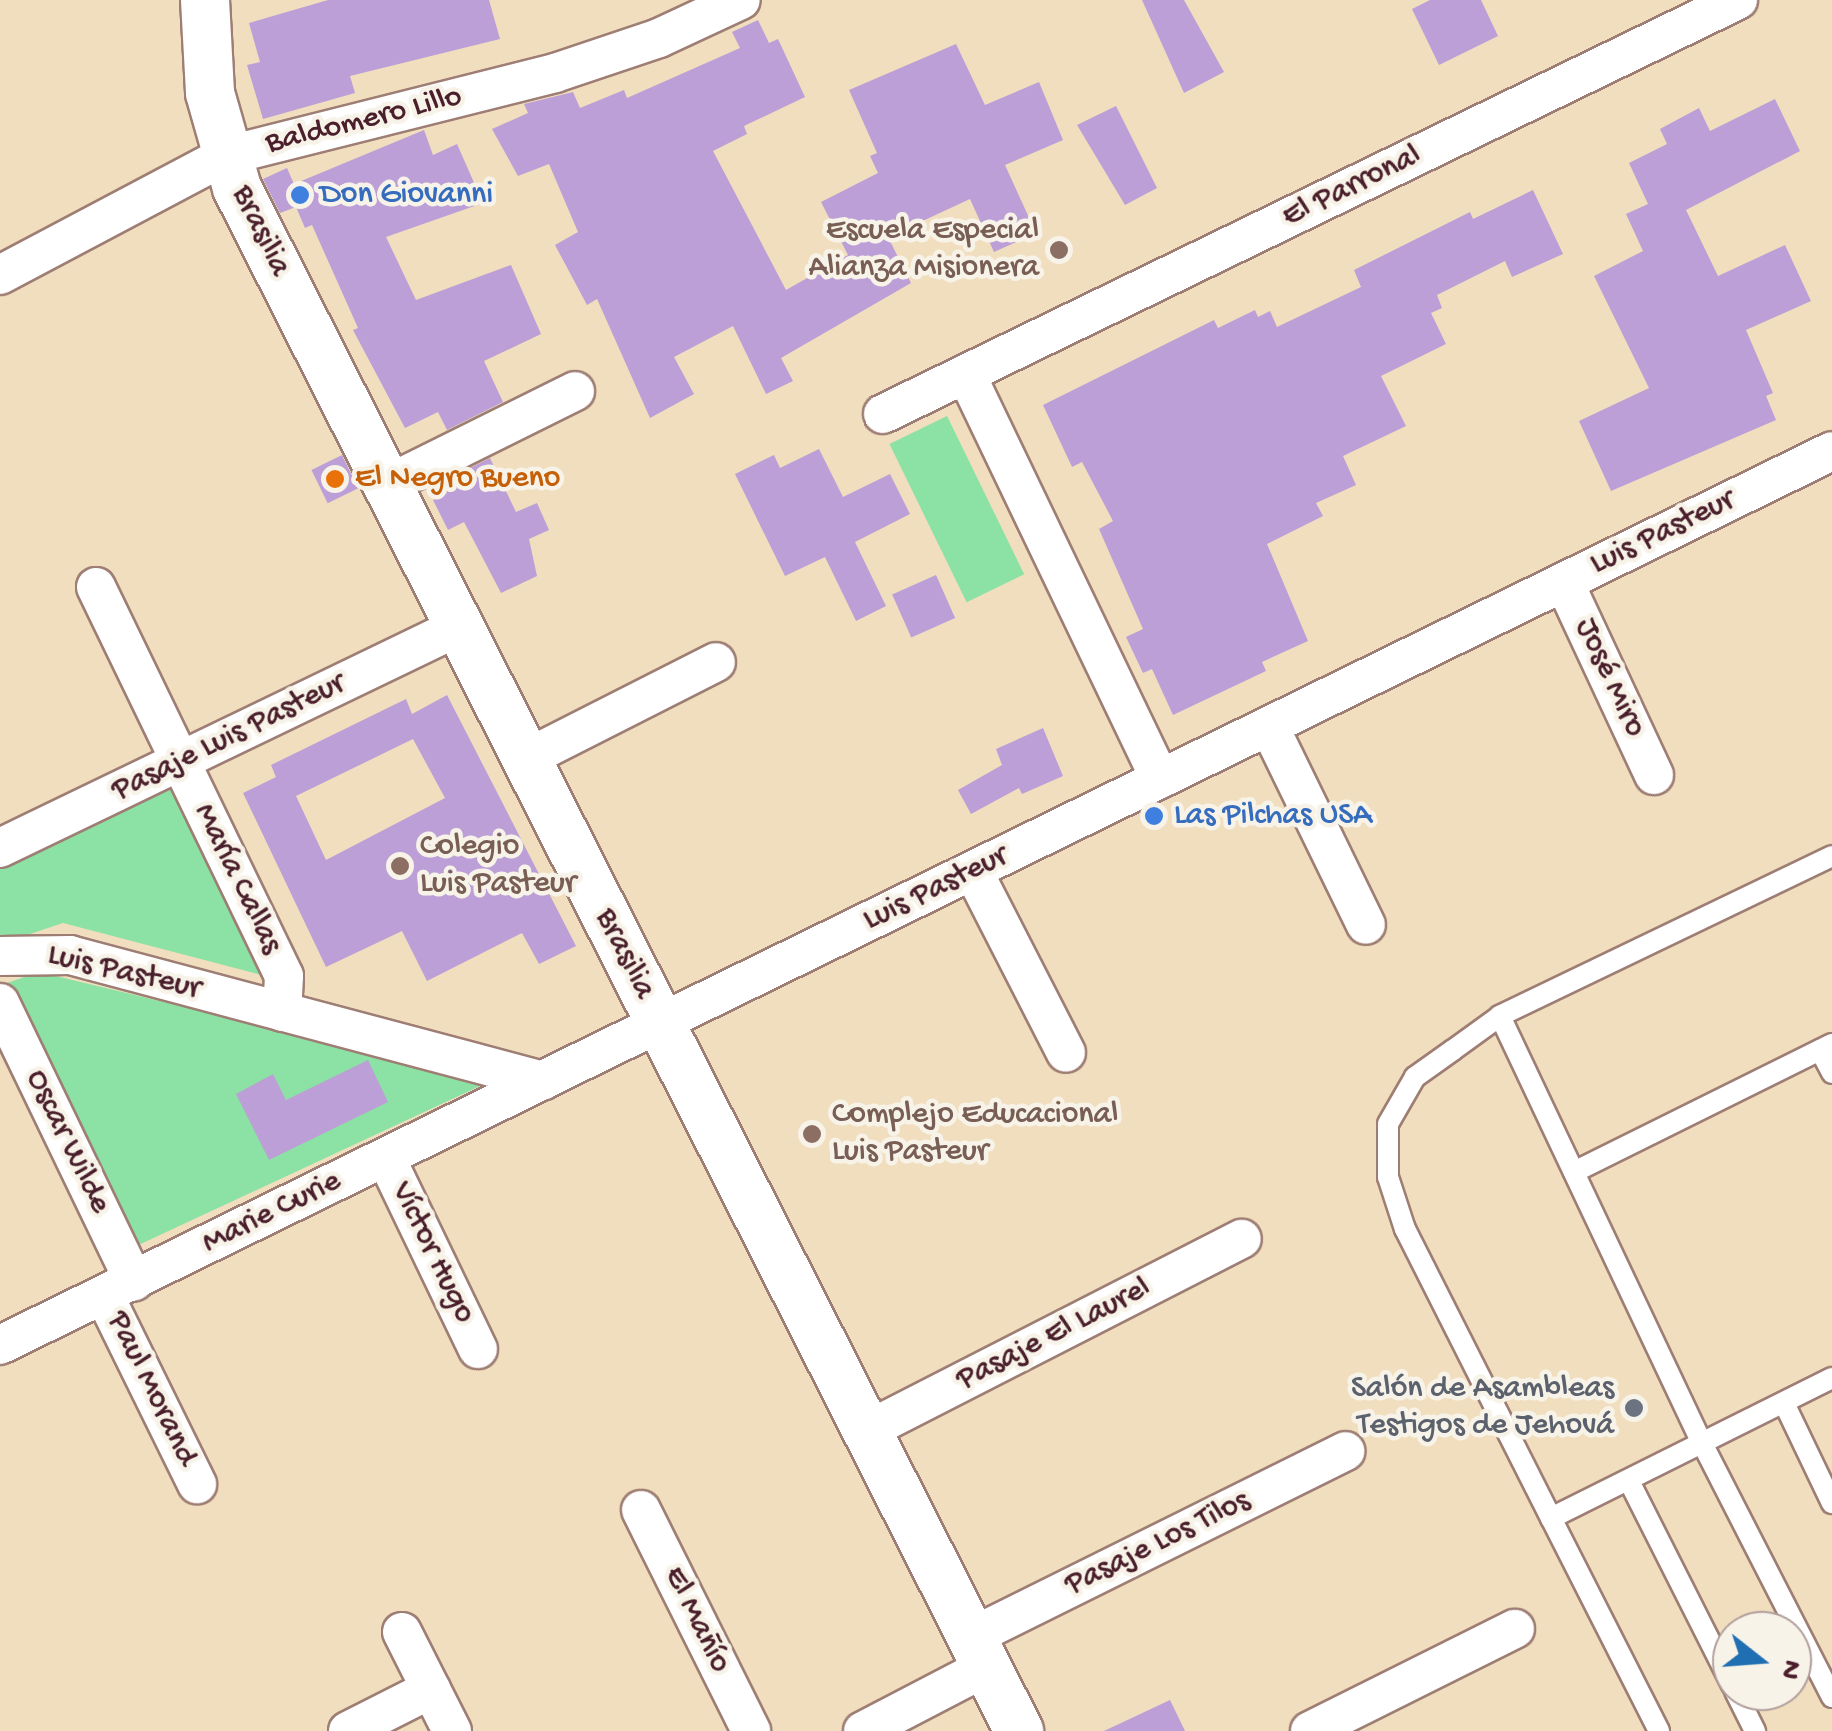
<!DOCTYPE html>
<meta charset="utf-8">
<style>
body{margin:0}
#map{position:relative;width:1832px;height:1731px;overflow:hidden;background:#f1debe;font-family:"Gochi Hand",sans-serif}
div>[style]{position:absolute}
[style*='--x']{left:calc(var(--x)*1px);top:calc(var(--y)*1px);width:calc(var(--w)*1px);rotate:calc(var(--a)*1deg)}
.green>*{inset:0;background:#8ce1a4;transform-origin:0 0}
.building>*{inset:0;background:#bc9fd7;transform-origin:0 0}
.roads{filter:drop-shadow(2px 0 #9e7e74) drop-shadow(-2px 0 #9e7e74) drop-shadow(0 2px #9e7e74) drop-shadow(0 -2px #9e7e74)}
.service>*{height:20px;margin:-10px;padding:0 10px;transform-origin:10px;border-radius:10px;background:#fff}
.minor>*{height:38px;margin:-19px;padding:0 19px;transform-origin:19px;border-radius:19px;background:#fff}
.tertiary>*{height:48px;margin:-24px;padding:0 24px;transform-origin:24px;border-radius:24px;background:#fff}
.dots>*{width:28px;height:28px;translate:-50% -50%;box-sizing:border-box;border:5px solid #f7f3e8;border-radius:50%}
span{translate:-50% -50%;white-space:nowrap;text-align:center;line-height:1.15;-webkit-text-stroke:9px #f7f3e8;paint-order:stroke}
.street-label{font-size:32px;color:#4a1f2b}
.shop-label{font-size:32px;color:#366cbe}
.left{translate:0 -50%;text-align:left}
.education-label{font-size:32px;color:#785e54}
.right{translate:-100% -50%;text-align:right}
.food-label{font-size:32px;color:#c56008}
.worship-label{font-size:32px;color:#5b616d}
.north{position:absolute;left:1712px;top:1611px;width:100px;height:100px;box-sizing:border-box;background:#f7f3e8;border:2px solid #b29e9c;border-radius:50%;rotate:107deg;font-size:28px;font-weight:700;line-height:40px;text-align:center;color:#4a1f2b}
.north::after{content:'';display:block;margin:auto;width:35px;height:45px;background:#1f6fb2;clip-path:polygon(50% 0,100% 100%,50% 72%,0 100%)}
</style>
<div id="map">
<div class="green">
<i style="left:947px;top:416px;width:176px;height:64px;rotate:64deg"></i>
<i style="clip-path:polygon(172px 783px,269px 977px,63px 923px,0 944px,0 864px)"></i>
<i style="clip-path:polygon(39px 972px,476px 1077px,480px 1086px,132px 1248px,4px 984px)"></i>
</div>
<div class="building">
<i style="clip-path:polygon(328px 0,489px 0,500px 39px,350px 76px,355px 93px,263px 119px,247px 65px,260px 62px,249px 23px)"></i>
<i style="clip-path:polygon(1142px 0,1184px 0,1224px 72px,1184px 93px)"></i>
<i style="clip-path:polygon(1430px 0,1481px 0,1498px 36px,1439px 65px,1412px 9px)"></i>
<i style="clip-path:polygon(758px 20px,769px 43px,778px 39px,805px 97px,744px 126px,747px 134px,713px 151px,786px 290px,848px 255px,821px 202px,878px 173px,870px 156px,877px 153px,849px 90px,956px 44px,985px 105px,1039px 82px,1063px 140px,1005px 165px,1036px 233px,994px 252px,970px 199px,888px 237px,911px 283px,781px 358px,793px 381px,766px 394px,733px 326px,674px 357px,694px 394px,650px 418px,597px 299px,587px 305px,555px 245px,578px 232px,549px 164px,518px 176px,492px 129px,528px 113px,524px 104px,573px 92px,580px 108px,624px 90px,627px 98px,740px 48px,732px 32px)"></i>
<i style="clip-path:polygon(1775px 99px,1800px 151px,1686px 210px,1718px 276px,1785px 245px,1811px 301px,1746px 330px,1773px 393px,1766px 396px,1776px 420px,1611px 491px,1579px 421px,1649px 388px,1594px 276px,1643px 251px,1626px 214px,1648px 204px,1629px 163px,1667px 144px,1660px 129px,1699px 108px,1710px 131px)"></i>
<i style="clip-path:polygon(1116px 106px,1157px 188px,1125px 205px,1077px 125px)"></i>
<i style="clip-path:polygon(424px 130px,433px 155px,457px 144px,483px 203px,386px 237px,416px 300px,511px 265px,541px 334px,484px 361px,503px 402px,447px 430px,438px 412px,405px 428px,353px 330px,358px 328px,312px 225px,305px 228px,296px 207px,280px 213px,263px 179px,287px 168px,294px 184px)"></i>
<i style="clip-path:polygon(1533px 190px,1563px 254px,1512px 277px,1505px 261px,1437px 295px,1442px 308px,1431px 313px,1446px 344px,1381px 376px,1406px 426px,1343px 456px,1356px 485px,1316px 503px,1323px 516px,1267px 544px,1308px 641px,1262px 662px,1266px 671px,1173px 715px,1152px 669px,1143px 673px,1126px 637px,1143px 629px,1099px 529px,1113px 521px,1082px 462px,1072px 467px,1043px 405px,1214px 320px,1218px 328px,1255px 310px,1258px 317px,1270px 311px,1277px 327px,1361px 287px,1354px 270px,1470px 212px,1473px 219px)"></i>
<i style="clip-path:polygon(819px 449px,843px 497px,890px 474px,910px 514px,855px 542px,886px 606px,856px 621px,825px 557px,785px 576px,735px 474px,774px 455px,780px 468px)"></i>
<i style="left:342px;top:455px;width:37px;height:34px;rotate:64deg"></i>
<i style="clip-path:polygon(490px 458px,516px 512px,537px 503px,549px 530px,529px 539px,537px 576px,501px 593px,464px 522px,448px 530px,433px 500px,447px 493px,442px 482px)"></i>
<i style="left:936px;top:575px;width:47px;height:48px;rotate:66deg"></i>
<i style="clip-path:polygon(evenodd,447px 695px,576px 946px,539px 964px,522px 933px,427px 981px,402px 931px,326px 967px,243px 793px,276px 777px,271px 765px,406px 699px,412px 714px,447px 695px,413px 739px,445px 798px,326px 860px,296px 796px,413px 739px)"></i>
<i style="clip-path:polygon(1043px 728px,1063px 776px,1022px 794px,1019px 788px,971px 814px,958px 790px,1002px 765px,996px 749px)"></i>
<i style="clip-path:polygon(368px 1060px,388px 1102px,269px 1160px,236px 1094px,273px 1074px,286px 1100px)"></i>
<i style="clip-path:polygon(1170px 1700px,1185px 1731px,1104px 1731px)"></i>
</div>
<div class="roads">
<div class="service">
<i style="--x:1832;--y:856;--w:369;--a:154.3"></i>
<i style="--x:1500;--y:1016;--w:58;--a:144.1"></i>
<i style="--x:1453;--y:1050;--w:47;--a:144.6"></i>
<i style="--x:1415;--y:1077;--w:54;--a:119.9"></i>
<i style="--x:1388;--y:1124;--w:53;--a:90"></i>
<i style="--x:1388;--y:1177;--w:55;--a:71.9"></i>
<i style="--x:1405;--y:1229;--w:324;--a:63.2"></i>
<i style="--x:1551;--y:1518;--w:314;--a:-26.5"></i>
<i style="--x:1500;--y:1016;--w:475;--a:64.7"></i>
<i style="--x:1703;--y:1445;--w:283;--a:62.9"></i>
<i style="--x:1820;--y:1050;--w:26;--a:62"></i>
<i style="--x:1574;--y:1172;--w:288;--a:-26.4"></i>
<i style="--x:1784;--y:1403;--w:111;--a:64.4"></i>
<i style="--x:1629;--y:1481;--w:229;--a:63.2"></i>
<i style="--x:1551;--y:1518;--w:239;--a:63.1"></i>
<i style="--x:1735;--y:1691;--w:45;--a:63.4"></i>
</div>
<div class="minor">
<i style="--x:0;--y:275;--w:255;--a:-27.9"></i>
<i style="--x:225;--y:156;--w:340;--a:-14.1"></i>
<i style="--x:555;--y:73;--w:110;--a:-18.6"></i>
<i style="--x:659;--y:38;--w:90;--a:-24.9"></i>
<i style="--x:966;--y:374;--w:449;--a:64.4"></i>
<i style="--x:883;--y:414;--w:950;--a:-25.84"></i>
<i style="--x:386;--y:485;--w:211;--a:-26.4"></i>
<i style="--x:1564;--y:582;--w:213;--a:65"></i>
<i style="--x:96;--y:587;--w:432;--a:64.2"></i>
<i style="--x:284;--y:976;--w:36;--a:93"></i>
<i style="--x:1269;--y:726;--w:221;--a:64"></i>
<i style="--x:525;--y:759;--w:214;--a:-26.9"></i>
<i style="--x:0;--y:848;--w:509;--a:-25.76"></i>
<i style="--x:973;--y:871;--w:204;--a:62.9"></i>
<i style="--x:0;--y:956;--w:70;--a:-0.8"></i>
<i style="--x:70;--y:955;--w:489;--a:14.9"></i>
<i style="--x:0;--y:1003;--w:309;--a:64.3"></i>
<i style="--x:386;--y:1158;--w:212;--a:64.3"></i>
<i style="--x:104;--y:1295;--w:211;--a:63.8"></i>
<i style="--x:0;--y:1345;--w:2038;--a:-26.01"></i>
<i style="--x:866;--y:1431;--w:422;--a:-27.1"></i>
<i style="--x:641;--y:1510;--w:247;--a:63.5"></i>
<i style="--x:402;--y:1632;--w:111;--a:63.2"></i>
<i style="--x:971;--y:1637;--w:418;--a:-26.4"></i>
<i style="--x:348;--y:1731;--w:93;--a:-26.8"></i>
<i style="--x:863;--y:1731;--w:139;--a:-27.5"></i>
<i style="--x:1310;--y:1731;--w:229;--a:-26.5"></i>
</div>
<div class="tertiary">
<i style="--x:205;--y:0;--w:93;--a:86.9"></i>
<i style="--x:210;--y:93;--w:99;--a:74.1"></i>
<i style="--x:237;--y:188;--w:1730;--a:63.12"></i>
</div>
</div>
<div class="dots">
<i style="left:300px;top:195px;background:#3f7fe0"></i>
<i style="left:1059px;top:250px;background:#8d6e63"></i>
<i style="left:335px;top:479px;background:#e8710a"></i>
<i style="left:1154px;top:816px;background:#3f7fe0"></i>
<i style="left:400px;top:866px;background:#8d6e63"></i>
<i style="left:812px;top:1134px;background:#8d6e63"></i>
<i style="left:1634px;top:1408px;background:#6b7280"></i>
</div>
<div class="street-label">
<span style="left:364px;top:121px;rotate:-14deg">Baldomero Lillo</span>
<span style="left:1352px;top:187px;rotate:-26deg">El Parronal</span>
<span style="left:260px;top:231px;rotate:64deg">Brasilia</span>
<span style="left:1663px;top:533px;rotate:-26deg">Luis Pasteur</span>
<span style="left:1609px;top:678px;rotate:65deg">José Miro</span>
<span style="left:229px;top:738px;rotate:-26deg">Pasaje Luis Pasteur</span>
<span style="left:237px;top:879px;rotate:64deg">María Callas</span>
<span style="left:936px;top:889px;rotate:-26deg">Luis Pasteur</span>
<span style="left:624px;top:954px;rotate:63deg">Brasilia</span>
<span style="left:124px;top:973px;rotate:13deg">Luis Pasteur</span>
<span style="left:67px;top:1142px;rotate:64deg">Oscar Wilde</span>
<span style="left:272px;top:1213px;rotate:-26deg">Marie Curie</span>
<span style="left:432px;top:1253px;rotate:64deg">Víctor Hugo</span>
<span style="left:1054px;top:1335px;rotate:-27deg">Pasaje El Laurel</span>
<span style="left:151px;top:1389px;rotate:64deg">Paul Morand</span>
<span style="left:1158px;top:1544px;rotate:-26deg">Pasaje Los Tilos</span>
<span style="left:696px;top:1620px;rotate:64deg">El Mañío</span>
</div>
<div class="shop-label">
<span class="left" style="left:320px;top:195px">Don Giovanni</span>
<span class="left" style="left:1174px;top:816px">Las Pilchas USA</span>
</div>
<div class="education-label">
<span class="right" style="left:1039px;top:250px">Escuela Especial<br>Alianza Misionera</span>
<span class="left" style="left:420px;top:866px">Colegio<br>Luis Pasteur</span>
<span class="left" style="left:832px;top:1134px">Complejo Educacional<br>Luis Pasteur</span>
</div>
<div class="food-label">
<span class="left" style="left:355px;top:479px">El Negro Bueno</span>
</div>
<div class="worship-label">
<span class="right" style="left:1614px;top:1408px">Salón de Asambleas<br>Testigos de Jehová</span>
</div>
<div class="north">N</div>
</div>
